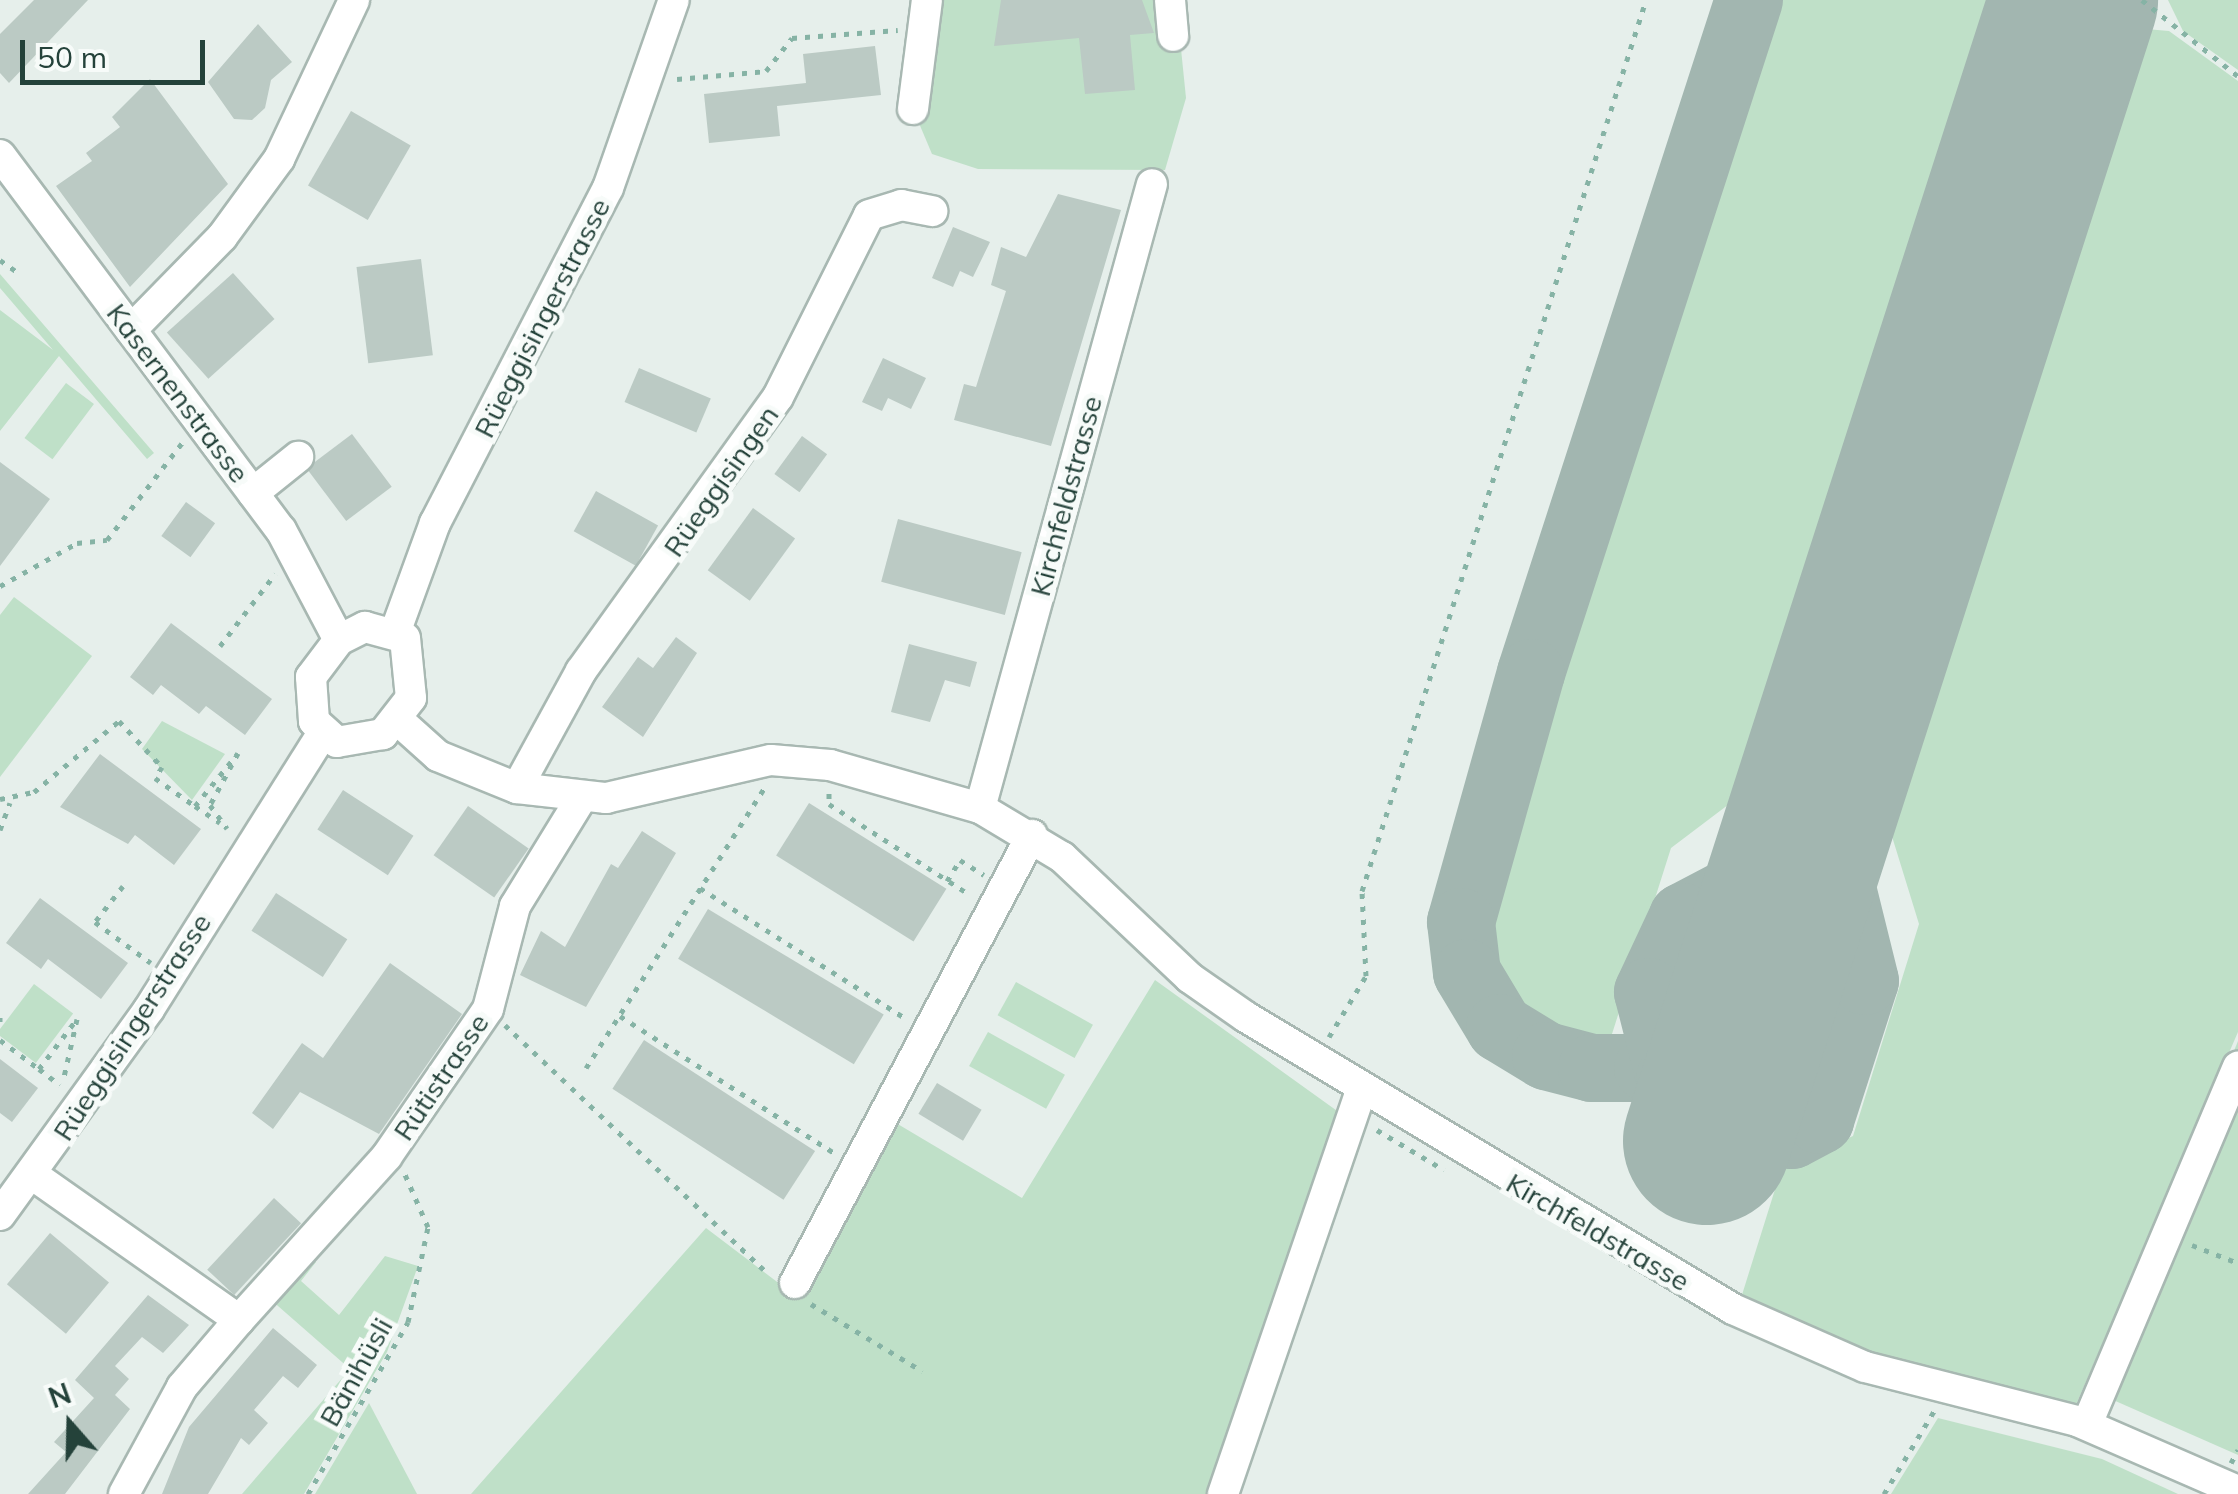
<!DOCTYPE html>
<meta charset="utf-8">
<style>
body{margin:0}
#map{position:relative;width:2238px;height:1494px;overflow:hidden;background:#e6efeb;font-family:Mulish,sans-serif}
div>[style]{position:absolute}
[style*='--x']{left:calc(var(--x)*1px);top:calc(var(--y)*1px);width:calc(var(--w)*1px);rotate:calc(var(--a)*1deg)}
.green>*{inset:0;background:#bfe0c8;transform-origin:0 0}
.taxiway>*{height:68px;margin:-34px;padding:0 34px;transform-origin:34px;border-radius:34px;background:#a2b6b0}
.runway>*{height:168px;margin:-84px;padding:0 84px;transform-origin:84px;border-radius:84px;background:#a2b6b0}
.building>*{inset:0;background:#bbcac4;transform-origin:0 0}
.path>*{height:5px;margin-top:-2.5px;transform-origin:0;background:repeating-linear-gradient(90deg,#86b3a5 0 5px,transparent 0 13px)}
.roads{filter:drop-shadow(2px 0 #a8b8b2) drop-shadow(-2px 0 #a8b8b2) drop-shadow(0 2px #a8b8b2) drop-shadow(0 -2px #a8b8b2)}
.minor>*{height:30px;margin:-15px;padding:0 15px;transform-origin:15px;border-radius:15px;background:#fff}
span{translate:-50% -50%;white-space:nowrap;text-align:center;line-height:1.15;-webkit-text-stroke:10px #f7fbf9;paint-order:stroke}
.street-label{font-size:28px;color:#24423a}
.north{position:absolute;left:20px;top:1374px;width:100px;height:100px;-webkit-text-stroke:8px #f7fbf9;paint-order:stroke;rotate:340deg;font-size:28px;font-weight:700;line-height:40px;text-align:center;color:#24423a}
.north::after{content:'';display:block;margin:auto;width:35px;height:45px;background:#24423a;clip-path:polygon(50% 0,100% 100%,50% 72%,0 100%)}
.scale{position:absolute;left:20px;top:40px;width:185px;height:45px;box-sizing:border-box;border:5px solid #24423a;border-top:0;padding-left:12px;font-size:30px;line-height:35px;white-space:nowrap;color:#24423a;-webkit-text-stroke:8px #f7fbf9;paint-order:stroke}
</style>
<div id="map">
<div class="green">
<i style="clip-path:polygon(927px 0,1176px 0,1186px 98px,1165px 170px,978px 169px,932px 154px,913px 109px)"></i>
<i style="clip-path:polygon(1769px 0,2000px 0,1749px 789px,1671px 848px,1612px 1034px,1572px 1035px,1528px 1018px,1495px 984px,1480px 911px)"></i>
<i style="clip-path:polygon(2168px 0,2238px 0,2238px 70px,2183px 31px)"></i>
<i style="clip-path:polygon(2146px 29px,2169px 31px,2238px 81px,2238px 1032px,2075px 1407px,1876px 1358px,1741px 1298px,1782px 1167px,1853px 1136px,1919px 924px,1890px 830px)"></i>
<i style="clip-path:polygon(0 274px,154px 453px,147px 459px,59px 356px,0 431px,0 310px,53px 350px,0 288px)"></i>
<i style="left:66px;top:383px;width:35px;height:69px;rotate:37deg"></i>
<i style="clip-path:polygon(14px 597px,92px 656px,0 777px,0 615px)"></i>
<i style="clip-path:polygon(162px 721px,225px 754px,192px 800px,142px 749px)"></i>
<i style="clip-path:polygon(1155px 980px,1340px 1113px,1218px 1494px,471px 1494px,706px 1228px,801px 1300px,896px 1123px,1022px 1198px)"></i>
<i style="left:1016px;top:982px;width:88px;height:38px;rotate:29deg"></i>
<i style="left:34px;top:984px;width:49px;height:62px;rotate:37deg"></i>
<i style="left:988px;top:1032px;width:88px;height:39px;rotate:29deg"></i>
<i style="clip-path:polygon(2238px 1041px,2238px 1455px,2095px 1392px)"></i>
<i style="clip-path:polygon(307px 1255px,316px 1262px,301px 1281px,339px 1315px,385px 1256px,418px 1266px,387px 1352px,304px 1494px,242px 1494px,350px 1369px,270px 1299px)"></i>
<i style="clip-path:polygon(369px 1403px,417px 1494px,315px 1494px)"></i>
<i style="clip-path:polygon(1938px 1418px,2102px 1459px,2178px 1494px,1891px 1494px)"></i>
</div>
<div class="taxiway">
<i style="--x:1749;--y:0;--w:707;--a:107.95"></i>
<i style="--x:1531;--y:673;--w:259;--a:105.7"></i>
<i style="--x:1461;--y:922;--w:51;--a:83.3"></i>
<i style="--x:1467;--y:973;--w:64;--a:59"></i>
<i style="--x:1500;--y:1028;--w:54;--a:31.3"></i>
<i style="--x:1546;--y:1056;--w:48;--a:14.6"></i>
<i style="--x:1592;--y:1068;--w:56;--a:0"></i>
<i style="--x:1648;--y:1068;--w:64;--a:-24.1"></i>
<i style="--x:1706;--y:1042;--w:101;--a:-52.2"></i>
<i style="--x:1805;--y:839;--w:35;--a:131"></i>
<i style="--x:1782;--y:865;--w:112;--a:152.3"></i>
<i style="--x:1683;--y:917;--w:83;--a:115"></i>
<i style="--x:1648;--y:992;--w:89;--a:75.7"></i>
<i style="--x:1670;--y:1078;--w:43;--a:47.8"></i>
<i style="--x:1699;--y:1110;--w:46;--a:27.1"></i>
<i style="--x:1740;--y:1131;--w:52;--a:4.4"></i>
<i style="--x:1792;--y:1135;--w:32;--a:-28"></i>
<i style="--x:1820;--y:1120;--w:146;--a:-72.1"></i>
<i style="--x:1865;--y:981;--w:192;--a:-103.9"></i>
</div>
<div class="runway">
<i style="--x:1707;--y:1141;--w:1199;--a:-72.17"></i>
</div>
<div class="building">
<i style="clip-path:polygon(34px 0,88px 0,9px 83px,0 73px,0 34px)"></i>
<i style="clip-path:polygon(1001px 0,1142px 0,1154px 33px,1130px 35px,1135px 90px,1085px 94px,1079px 38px,994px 46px)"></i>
<i style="clip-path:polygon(258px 24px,292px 62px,271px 80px,265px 108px,252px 120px,234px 119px,208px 82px)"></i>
<i style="clip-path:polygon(875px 46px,881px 95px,777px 106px,780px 136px,709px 143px,704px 94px,806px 83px,803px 54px)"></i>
<i style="clip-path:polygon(150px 79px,228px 184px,130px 287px,56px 186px,92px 161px,86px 153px,120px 127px,112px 117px)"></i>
<i style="left:351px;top:111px;width:69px;height:86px;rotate:30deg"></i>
<i style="clip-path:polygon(1058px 194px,1121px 210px,1051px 446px,954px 420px,964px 384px,976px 387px,1006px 291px,991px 285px,1001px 247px,1026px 257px)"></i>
<i style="clip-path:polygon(953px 227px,990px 242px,973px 277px,960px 271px,953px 287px,932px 278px)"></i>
<i style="left:421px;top:259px;width:97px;height:65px;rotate:83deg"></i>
<i style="left:233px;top:273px;width:62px;height:89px;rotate:48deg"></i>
<i style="clip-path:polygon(883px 358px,926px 378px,911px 409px,888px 398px,882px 411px,862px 402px)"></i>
<i style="left:639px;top:368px;width:78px;height:37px;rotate:23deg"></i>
<i style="left:352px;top:434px;width:66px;height:57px;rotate:53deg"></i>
<i style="left:802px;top:436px;width:31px;height:47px;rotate:36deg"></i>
<i style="clip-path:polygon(0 462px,50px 499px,0 566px)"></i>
<i style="left:596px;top:491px;width:71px;height:46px;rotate:29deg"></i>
<i style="left:186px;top:502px;width:36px;height:42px;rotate:36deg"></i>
<i style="left:753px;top:508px;width:52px;height:77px;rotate:36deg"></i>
<i style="left:898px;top:519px;width:128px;height:65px;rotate:15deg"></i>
<i style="clip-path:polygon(171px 623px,272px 699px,245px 735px,206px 706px,199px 714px,161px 685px,153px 695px,130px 677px)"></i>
<i style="clip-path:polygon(676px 637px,697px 653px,643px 737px,602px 707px,638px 657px,653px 668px)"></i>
<i style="clip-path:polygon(909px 644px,977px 662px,970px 687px,945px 680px,930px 722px,891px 712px)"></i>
<i style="clip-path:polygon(100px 754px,201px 829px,174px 865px,135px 835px,128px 844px,60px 807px)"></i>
<i style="left:343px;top:790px;width:84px;height:47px;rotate:33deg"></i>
<i style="left:809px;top:803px;width:162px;height:62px;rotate:32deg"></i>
<i style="left:468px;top:806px;width:74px;height:60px;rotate:35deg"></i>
<i style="clip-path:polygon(642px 831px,676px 853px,586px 1007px,520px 975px,541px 931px,565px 947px,611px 864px,618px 868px)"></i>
<i style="left:276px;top:893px;width:85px;height:45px;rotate:33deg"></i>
<i style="clip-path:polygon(40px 898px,128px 963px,101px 999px,48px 959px,41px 969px,6px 943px)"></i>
<i style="left:708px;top:909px;width:205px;height:58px;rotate:31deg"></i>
<i style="clip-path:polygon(390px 963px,462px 1014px,379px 1134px,300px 1092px,273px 1129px,252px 1113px,302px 1043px,323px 1058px)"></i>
<i style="left:644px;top:1040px;width:204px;height:58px;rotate:33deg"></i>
<i style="clip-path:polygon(0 1059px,38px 1088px,12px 1122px,0 1113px)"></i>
<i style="left:937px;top:1083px;width:52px;height:36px;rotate:31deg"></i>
<i style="left:274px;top:1198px;width:37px;height:98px;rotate:43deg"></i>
<i style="left:50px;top:1233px;width:77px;height:67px;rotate:40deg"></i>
<i style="clip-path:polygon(148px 1295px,189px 1325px,163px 1353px,142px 1337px,115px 1366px,129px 1379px,115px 1395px,130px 1409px,65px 1494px,28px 1494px,66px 1452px,54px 1442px,94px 1398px,75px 1380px)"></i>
<i style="clip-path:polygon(273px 1328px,317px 1365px,298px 1388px,283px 1376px,254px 1410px,268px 1423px,249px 1445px,241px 1438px,208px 1494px,162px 1494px,189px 1427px)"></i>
</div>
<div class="path">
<i style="--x:2142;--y:0;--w:122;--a:38.4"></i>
<i style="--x:677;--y:79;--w:89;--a:-5.1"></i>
<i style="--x:766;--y:71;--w:42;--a:-51.8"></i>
<i style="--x:792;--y:38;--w:106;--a:-4.3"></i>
<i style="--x:0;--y:260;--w:24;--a:35"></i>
<i style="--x:0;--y:586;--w:88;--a:-29.2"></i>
<i style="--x:77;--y:543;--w:30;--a:-6"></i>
<i style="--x:107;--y:540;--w:123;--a:-52.3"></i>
<i style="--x:220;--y:646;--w:91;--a:-52.6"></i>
<i style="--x:829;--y:793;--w:11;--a:90"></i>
<i style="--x:829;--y:804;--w:168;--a:32.8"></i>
<i style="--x:0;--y:799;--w:35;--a:-12"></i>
<i style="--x:34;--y:792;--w:111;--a:-39.9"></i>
<i style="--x:119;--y:721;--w:63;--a:46.9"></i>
<i style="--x:162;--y:767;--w:13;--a:122"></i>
<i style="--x:155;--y:778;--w:49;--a:35"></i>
<i style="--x:195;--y:806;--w:68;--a:-50.9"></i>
<i style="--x:238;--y:753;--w:59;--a:118.3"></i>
<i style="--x:210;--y:805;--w:29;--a:54"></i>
<i style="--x:195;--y:806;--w:30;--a:34"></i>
<i style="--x:0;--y:830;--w:29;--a:-70"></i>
<i style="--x:947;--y:881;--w:25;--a:-58"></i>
<i style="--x:960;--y:860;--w:28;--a:32"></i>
<i style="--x:123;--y:886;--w:46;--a:127.9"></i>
<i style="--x:95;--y:922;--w:69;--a:36.2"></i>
<i style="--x:700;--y:888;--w:243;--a:32.4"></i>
<i style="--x:620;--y:1016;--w:256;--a:32.6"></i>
<i style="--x:0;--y:1017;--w:8;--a:90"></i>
<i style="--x:505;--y:1025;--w:364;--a:43.4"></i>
<i style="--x:1329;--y:1037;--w:71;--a:-58.8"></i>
<i style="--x:1366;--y:976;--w:85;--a:-92.7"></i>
<i style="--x:1362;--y:891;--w:935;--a:-72.32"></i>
<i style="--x:0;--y:1040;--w:49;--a:36.6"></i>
<i style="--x:39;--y:1069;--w:63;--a:-52.8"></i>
<i style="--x:77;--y:1019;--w:64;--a:102.7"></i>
<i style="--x:586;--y:1068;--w:333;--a:-57.5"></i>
<i style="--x:39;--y:1069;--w:26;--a:37"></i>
<i style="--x:1377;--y:1130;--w:78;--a:30.8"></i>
<i style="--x:2192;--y:1245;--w:49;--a:21.4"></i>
<i style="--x:811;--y:1304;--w:130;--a:31.1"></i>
<i style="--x:2231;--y:1463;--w:15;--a:-62"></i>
<i style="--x:308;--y:1494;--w:199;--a:-59.8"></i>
<i style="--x:408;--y:1322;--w:97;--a:-78.1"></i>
<i style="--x:428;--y:1227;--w:60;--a:-113.6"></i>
<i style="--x:1884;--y:1494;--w:97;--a:-58.9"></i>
</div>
<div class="roads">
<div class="minor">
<i style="--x:1170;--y:0;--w:36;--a:85"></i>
<i style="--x:913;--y:109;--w:110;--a:-82.7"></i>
<i style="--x:0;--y:155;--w:469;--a:53.2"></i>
<i style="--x:281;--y:530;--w:124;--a:62.2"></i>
<i style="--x:131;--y:330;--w:130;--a:-45.6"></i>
<i style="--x:222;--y:237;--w:97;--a:-53.8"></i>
<i style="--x:279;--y:159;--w:176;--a:-64.7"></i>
<i style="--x:253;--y:493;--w:58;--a:-38.7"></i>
<i style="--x:365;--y:627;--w:41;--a:15.4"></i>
<i style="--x:405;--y:638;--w:60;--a:84.3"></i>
<i style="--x:411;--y:698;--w:46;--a:127.9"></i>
<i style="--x:383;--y:734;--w:47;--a:170.1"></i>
<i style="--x:337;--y:742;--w:31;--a:-138"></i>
<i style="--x:314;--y:721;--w:44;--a:-93.9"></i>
<i style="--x:311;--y:677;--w:46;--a:-52.9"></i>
<i style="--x:339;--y:640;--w:29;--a:-27"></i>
<i style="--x:396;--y:630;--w:114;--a:-70"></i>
<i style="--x:435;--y:523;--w:377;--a:-62.7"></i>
<i style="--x:608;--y:188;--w:199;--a:-70.7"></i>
<i style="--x:399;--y:721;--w:52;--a:41.9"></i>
<i style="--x:438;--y:756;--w:85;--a:22.1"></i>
<i style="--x:517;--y:788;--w:90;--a:6.4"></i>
<i style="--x:606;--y:798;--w:169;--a:-13"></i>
<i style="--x:771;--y:760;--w:59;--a:4.8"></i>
<i style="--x:830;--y:765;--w:156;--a:16"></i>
<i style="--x:980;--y:808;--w:96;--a:30.9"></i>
<i style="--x:1062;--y:857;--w:176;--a:43.4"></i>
<i style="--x:1190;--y:978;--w:68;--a:34.9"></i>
<i style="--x:1246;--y:1017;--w:568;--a:30.95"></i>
<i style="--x:1733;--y:1309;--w:144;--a:23.7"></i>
<i style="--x:1865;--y:1367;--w:219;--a:14.3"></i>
<i style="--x:2077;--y:1421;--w:176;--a:23.5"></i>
<i style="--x:517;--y:788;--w:133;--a:-61.3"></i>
<i style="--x:581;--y:671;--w:337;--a:-54.3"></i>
<i style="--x:778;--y:397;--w:203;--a:-63.4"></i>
<i style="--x:869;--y:215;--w:34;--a:-17"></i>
<i style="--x:901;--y:205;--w:32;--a:11"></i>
<i style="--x:980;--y:808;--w:647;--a:-74.59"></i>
<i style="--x:33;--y:1175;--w:252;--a:35.1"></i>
<i style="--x:239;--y:1320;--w:88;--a:130.4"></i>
<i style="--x:182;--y:1387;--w:122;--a:118.5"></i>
<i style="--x:0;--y:1215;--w:254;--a:-54.1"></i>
<i style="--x:149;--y:1009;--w:325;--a:-57.8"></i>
<i style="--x:795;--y:1283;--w:507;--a:-62.12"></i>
<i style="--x:239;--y:1320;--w:221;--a:-47.9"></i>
<i style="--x:387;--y:1156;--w:178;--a:-55.5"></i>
<i style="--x:488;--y:1009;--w:106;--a:-75.3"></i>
<i style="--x:515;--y:906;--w:128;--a:-58.4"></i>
<i style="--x:2087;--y:1424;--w:388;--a:-67.1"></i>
<i style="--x:1223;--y:1494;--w:425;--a:-71.1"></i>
</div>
</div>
<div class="street-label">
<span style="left:542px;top:318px;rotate:-63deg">Rüeggisingerstrasse</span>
<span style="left:178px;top:393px;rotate:53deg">Kasernenstrasse</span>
<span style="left:721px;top:481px;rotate:-55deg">Rüeggisingen</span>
<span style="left:1066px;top:496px;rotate:-75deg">Kirchfeldstrasse</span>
<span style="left:132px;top:1027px;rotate:-57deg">Rüeggisingerstrasse</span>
<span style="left:441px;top:1077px;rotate:-56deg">Rütistrasse</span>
<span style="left:1598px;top:1232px;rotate:30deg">Kirchfeldstrasse</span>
<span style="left:356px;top:1372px;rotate:-61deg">Bänihüsli</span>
</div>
<div class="north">N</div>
<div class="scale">50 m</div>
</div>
